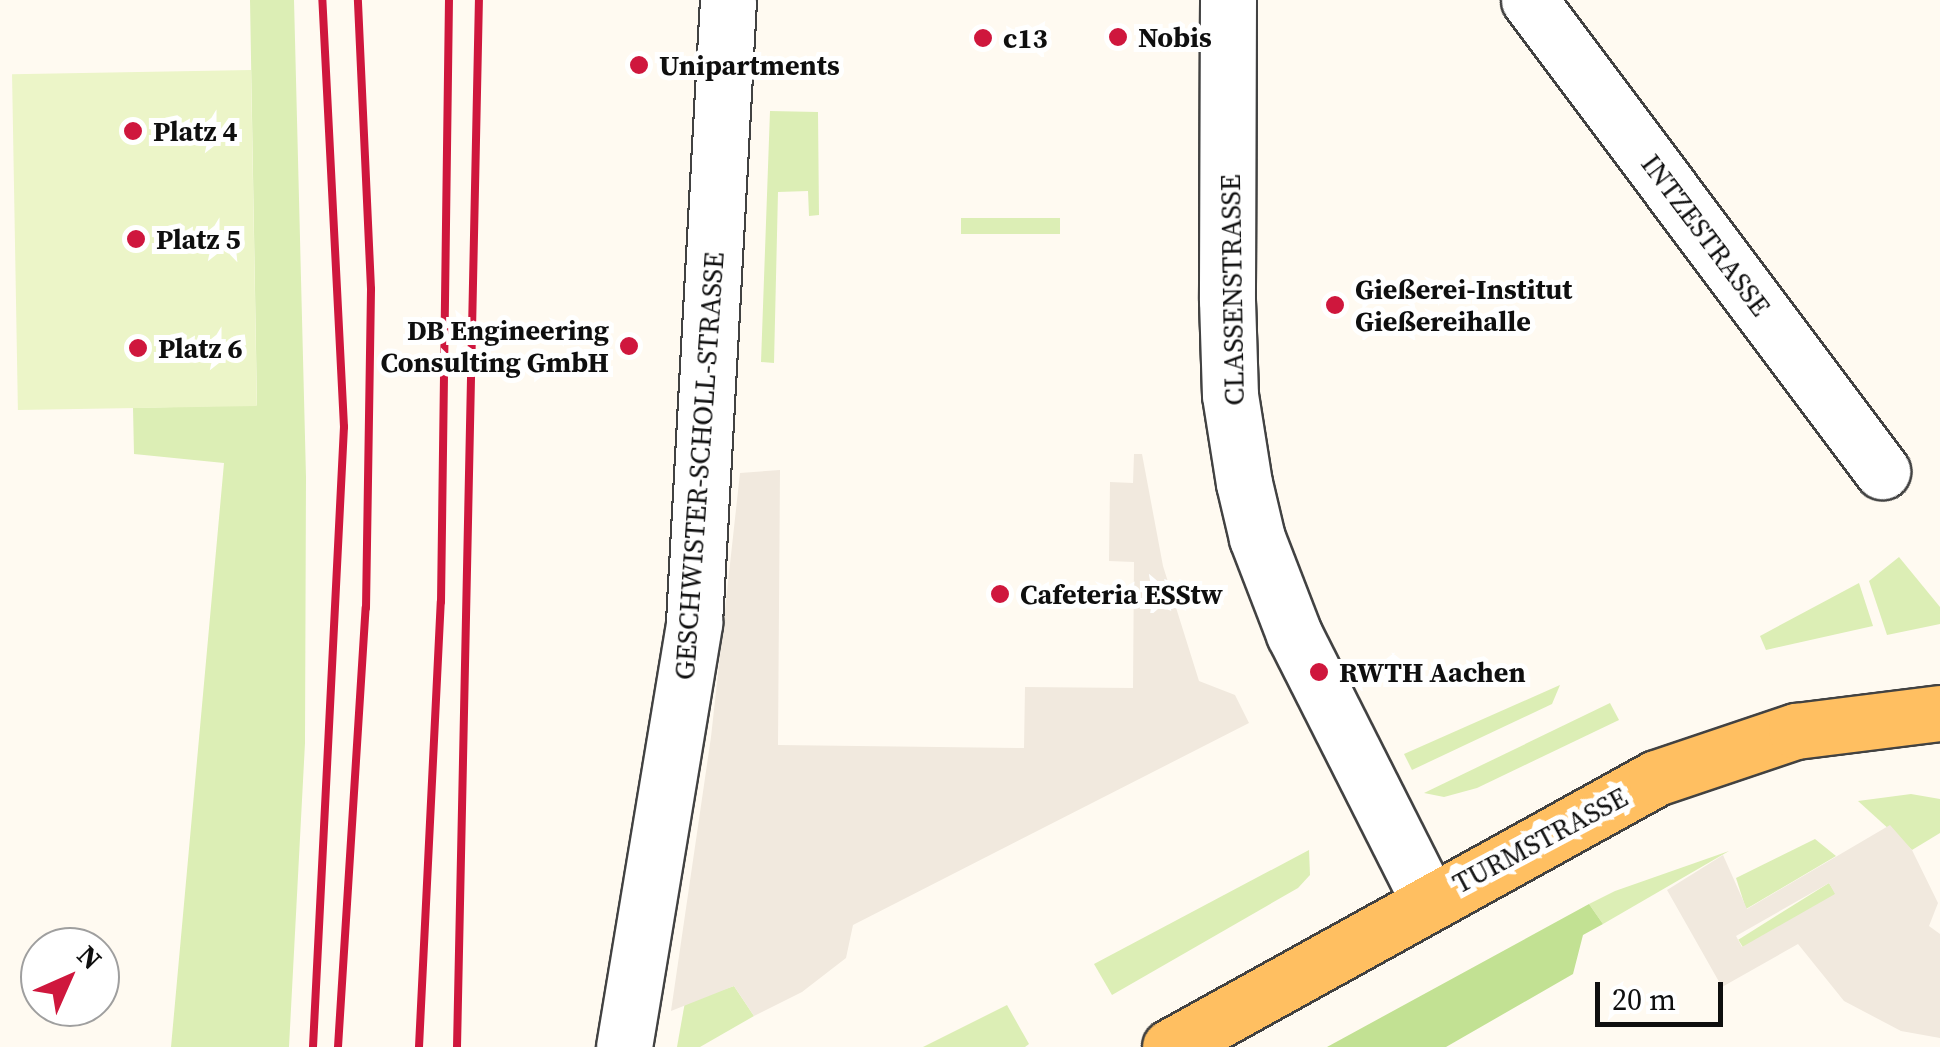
<!DOCTYPE html>
<meta charset="utf-8">
<style>
body{margin:0}
#map{position:relative;width:1940px;height:1047px;overflow:hidden;background:#fffaf1;font-family:"Source Serif 4",serif}
div>[style]{position:absolute}
[style*='--x']{left:calc(var(--x)*1px);top:calc(var(--y)*1px);width:calc(var(--w)*1px);rotate:calc(var(--a)*1deg)}
.green>*{inset:0;background:#dceeb5;transform-origin:0 0}
.forest>*{inset:0;background:#c2e193}
.pitch>*{inset:0;background:#ecf5c8;transform-origin:0 0}
.plaza>*{inset:0;background:#f1e9de}
.roads{filter:drop-shadow(2px 0 #424242) drop-shadow(-2px 0 #424242) drop-shadow(0 2px #424242) drop-shadow(0 -2px #424242)}
.minor>*{height:55px;margin:-27.5px;padding:0 27.5px;transform-origin:27.5px;border-radius:27.5px;background:#fff}
.major>*{height:55px;margin:-27.5px;padding:0 27.5px;transform-origin:27.5px;border-radius:27.5px;background:#ffbf61}
.rail>*{height:8px;margin:-4px;padding:0 4px;transform-origin:4px;border-radius:4px;background:#cf173d}
.dots>*{width:28px;height:28px;translate:-50% -50%;box-sizing:border-box;border:5px solid #fff;border-radius:50%}
span{translate:-50% -50%;white-space:nowrap;text-align:center;line-height:1.15;-webkit-text-stroke:10px #fff;paint-order:stroke}
.poi-label{font-size:28px;color:#0f0f0f;font-weight:700}
.left{translate:0 -50%;text-align:left}
.right{translate:-100% -50%;text-align:right}
.street-label{font-size:28px;color:#0f0f0f}
.north{position:absolute;left:20px;top:927px;width:100px;height:100px;box-sizing:border-box;background:#fff;border:2px solid #9f9f9f;border-radius:50%;rotate:45deg;font-size:28px;font-weight:700;line-height:40px;text-align:center;color:#0f0f0f}
.north::after{content:'';display:block;margin:auto;width:35px;height:45px;background:#cf173d;clip-path:polygon(50% 0,100% 100%,50% 72%,0 100%)}
.scale{position:absolute;left:1595px;top:982px;width:128px;height:45px;box-sizing:border-box;border:5px solid #0f0f0f;border-top:0;padding-left:12px;font-size:30px;line-height:35px;white-space:nowrap;color:#0f0f0f;-webkit-text-stroke:8px #fff;paint-order:stroke}
</style>
<div id="map">
<div class="green">
<i style="clip-path:polygon(250px 0,294px 0,306px 477px,305px 743px,289px 1047px,171px 1047px,224px 463px,134px 454px,133px 408px,257px 405px)"></i>
<i style="clip-path:polygon(770px 111px,818px 112px,819px 215px,809px 216px,808px 191px,778px 192px,774px 363px,761px 362px)"></i>
<i style="left:961px;top:218px;width:99px;height:16px"></i>
<i style="clip-path:polygon(1899px 557px,1940px 607px,1940px 624px,1887px 635px,1869px 581px)"></i>
<i style="clip-path:polygon(1859px 583px,1873px 626px,1766px 650px,1760px 636px)"></i>
<i style="clip-path:polygon(1560px 685px,1552px 704px,1412px 770px,1404px 754px)"></i>
<i style="clip-path:polygon(1610px 703px,1619px 720px,1477px 788px,1444px 797px,1424px 793px)"></i>
<i style="clip-path:polygon(1911px 794px,1940px 799px,1940px 833px,1912px 850px,1858px 801px)"></i>
<i style="clip-path:polygon(1815px 839px,1836px 856px,1746px 909px,1736px 878px)"></i>
<i style="clip-path:polygon(1309px 850px,1310px 875px,1298px 888px,1112px 995px,1094px 964px)"></i>
<i style="clip-path:polygon(1729px 851px,1603px 924px,1589px 904px,1615px 891px)"></i>
<i style="left:1829px;top:883px;width:13px;height:107px;rotate:58deg"></i>
<i style="clip-path:polygon(734px 986px,754px 1016px,700px 1047px,677px 1047px,685px 1002px)"></i>
<i style="clip-path:polygon(1007px 1005px,1029px 1044px,1025px 1047px,923px 1047px)"></i>
</div>
<div class="forest">
<i style="clip-path:polygon(1589px 904px,1603px 924px,1583px 935px,1573px 974px,1446px 1047px,1327px 1047px)"></i>
</div>
<div class="pitch">
<i style="left:251px;top:70px;width:336px;height:239px;rotate:89deg"></i>
</div>
<div class="plaza">
<i style="clip-path:polygon(1134px 454px,1142px 454px,1163px 566px,1199px 681px,1235px 695px,1249px 723px,853px 925px,846px 958px,802px 992px,754px 1016px,734px 986px,671px 1011px,711px 737px,740px 473px,780px 470px,778px 745px,1024px 748px,1025px 687px,1133px 688px,1134px 562px,1109px 561px,1110px 482px,1133px 483px)"></i>
<i style="clip-path:polygon(evenodd,1890px 825px,1912px 850px,1938px 903px,1929px 926px,1940px 934px,1940px 1038px,1901px 1031px,1844px 1001px,1798px 944px,1722px 987px,1667px 890px,1723px 855px,1747px 909px,1890px 825px,1829px 883px,1835px 894px,1742px 947px,1736px 936px,1829px 883px)"></i>
</div>
<div class="roads">
<div class="minor">
<i style="--x:1228;--y:0;--w:300;--a:90.2"></i>
<i style="--x:1227;--y:300;--w:95;--a:88.2"></i>
<i style="--x:1230;--y:395;--w:89;--a:81"></i>
<i style="--x:1244;--y:483;--w:57;--a:76.7"></i>
<i style="--x:1257;--y:538;--w:103;--a:68.9"></i>
<i style="--x:1294;--y:634;--w:297;--a:63.2"></i>
<i style="--x:1529;--y:0;--w:589;--a:53.15"></i>
<i style="--x:624;--y:1047;--w:431;--a:-80.6"></i>
<i style="--x:694;--y:622;--w:623;--a:-86.87"></i>
</div>
<div class="major">
<i style="--x:1170;--y:1047;--w:555;--a:-28.96"></i>
<i style="--x:1656;--y:778;--w:148;--a:-18.6"></i>
<i style="--x:1796;--y:731;--w:145;--a:-7.1"></i>
</div>
</div>
<div class="rail">
<i style="--x:313;--y:1047;--w:621;--a:-87.14"></i>
<i style="--x:344;--y:427;--w:428;--a:-92.9"></i>
<i style="--x:338;--y:1047;--w:440;--a:-86.4"></i>
<i style="--x:366;--y:608;--w:319;--a:-89.1"></i>
<i style="--x:371;--y:289;--w:289;--a:-92.6"></i>
<i style="--x:419;--y:1047;--w:446;--a:-87.2"></i>
<i style="--x:441;--y:602;--w:602;--a:-89.24"></i>
<i style="--x:457;--y:1047;--w:1047;--a:-88.8"></i>
</div>
<div class="dots">
<i style="left:1118px;top:37px;background:#cf173d"></i>
<i style="left:983px;top:38px;background:#cf173d"></i>
<i style="left:639px;top:65px;background:#cf173d"></i>
<i style="left:133px;top:131px;background:#cf173d"></i>
<i style="left:136px;top:239px;background:#cf173d"></i>
<i style="left:1335px;top:305px;background:#cf173d"></i>
<i style="left:629px;top:346px;background:#cf173d"></i>
<i style="left:138px;top:348px;background:#cf173d"></i>
<i style="left:1000px;top:594px;background:#cf173d"></i>
<i style="left:1319px;top:672px;background:#cf173d"></i>
</div>
<div class="poi-label">
<span class="left" style="left:1138px;top:37px">Nobis</span>
<span class="left" style="left:1003px;top:38px">c13</span>
<span class="left" style="left:659px;top:65px">Unipartments</span>
<span class="left" style="left:153px;top:131px">Platz 4</span>
<span class="left" style="left:156px;top:239px">Platz 5</span>
<span class="left" style="left:1355px;top:305px">Gießerei-Institut<br>Gießereihalle</span>
<span class="right" style="left:609px;top:346px">DB Engineering<br>Consulting GmbH</span>
<span class="left" style="left:158px;top:348px">Platz 6</span>
<span class="left" style="left:1020px;top:594px">Cafeteria ESStw</span>
<span class="left" style="left:1339px;top:672px">RWTH Aachen</span>
</div>
<div class="street-label">
<span style="left:1706px;top:235px;rotate:53deg">INTZESTRASSE</span>
<span style="left:1232px;top:290px;rotate:-91deg">CLASSENSTRASSE</span>
<span style="left:699px;top:466px;rotate:-86deg">GESCHWISTER-SCHOLL-STRASSE</span>
<span style="left:1540px;top:840px;rotate:-28deg">TURMSTRASSE</span>
</div>
<div class="north">N</div>
<div class="scale">20 m</div>
</div>
